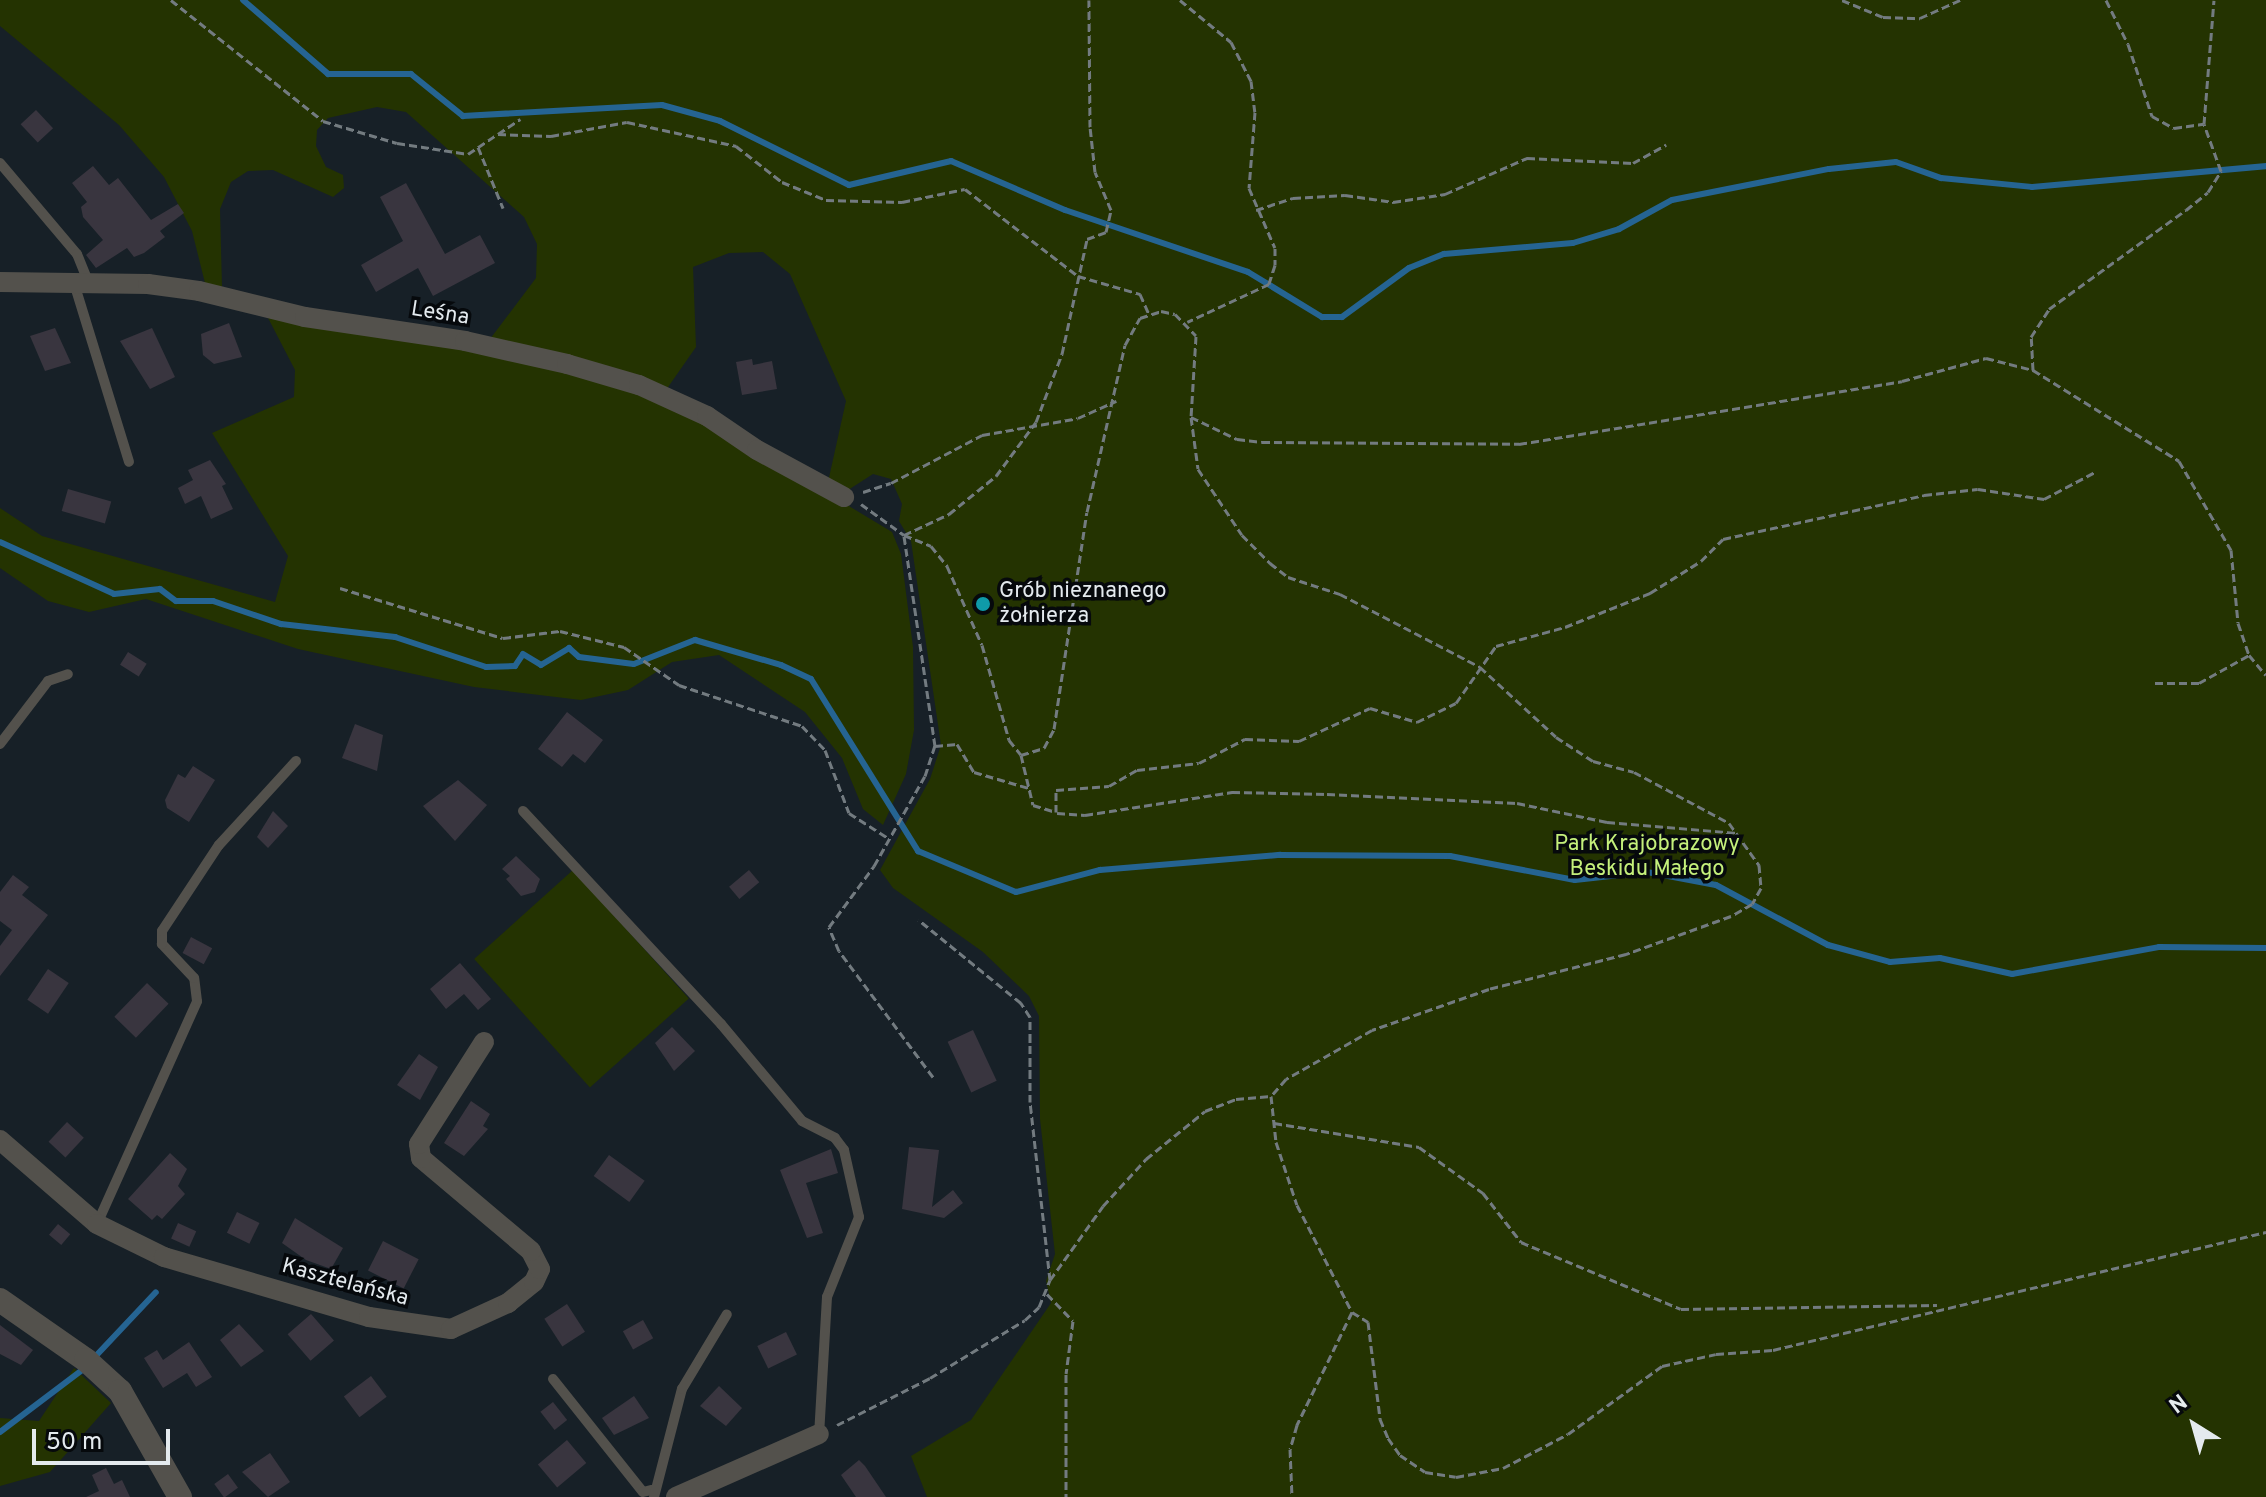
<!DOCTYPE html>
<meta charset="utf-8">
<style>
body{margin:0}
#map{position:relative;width:2266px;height:1497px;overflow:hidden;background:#172027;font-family:Overpass,sans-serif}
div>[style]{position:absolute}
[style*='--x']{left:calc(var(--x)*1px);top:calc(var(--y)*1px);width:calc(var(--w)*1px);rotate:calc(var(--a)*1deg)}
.green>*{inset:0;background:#243301;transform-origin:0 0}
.stream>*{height:6px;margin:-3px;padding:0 3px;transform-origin:3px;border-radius:3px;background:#256492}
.building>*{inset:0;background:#39353f;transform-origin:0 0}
.path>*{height:3px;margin-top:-1.5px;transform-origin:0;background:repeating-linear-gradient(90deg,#737b80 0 8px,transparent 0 12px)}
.service>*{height:10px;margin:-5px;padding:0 5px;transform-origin:5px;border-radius:5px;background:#53514c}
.minor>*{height:20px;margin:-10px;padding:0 10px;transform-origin:10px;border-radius:10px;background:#53514c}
.tertiary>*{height:24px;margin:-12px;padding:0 12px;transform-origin:12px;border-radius:12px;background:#53514c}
.dots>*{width:22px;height:22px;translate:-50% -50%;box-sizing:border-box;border:4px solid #06090c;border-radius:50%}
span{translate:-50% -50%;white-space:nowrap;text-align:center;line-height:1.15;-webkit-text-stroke:7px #06090c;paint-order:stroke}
.street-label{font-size:22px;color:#e4eaee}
.poi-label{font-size:22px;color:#e4eaee}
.left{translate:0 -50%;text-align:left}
.park-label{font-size:22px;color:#c5f07b}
.north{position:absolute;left:2154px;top:1385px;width:80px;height:80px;-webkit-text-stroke:6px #06090c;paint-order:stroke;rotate:323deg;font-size:22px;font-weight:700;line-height:32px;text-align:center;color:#e4eaee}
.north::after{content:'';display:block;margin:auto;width:28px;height:36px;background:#e4eaee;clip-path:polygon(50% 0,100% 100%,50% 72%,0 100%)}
.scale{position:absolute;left:32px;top:1429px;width:138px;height:36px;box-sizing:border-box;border:4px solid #e4eaee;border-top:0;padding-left:10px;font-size:24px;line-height:28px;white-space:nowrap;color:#e4eaee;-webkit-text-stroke:6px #06090c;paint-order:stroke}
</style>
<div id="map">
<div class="green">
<i style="clip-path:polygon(0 0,2266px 0,2266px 1497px,927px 1497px,911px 1456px,971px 1420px,1051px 1303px,1046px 1281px,1055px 1254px,1040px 1119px,1039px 1016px,1029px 996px,983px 952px,893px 888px,880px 870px,930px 779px,941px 745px,911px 541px,899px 521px,902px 504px,891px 479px,873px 474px,845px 492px,828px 482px,846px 401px,790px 274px,763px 252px,729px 253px,693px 267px,696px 347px,666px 390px,490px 339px,536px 278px,537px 244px,524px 217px,406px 112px,377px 107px,328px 118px,317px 130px,316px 146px,326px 167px,343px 175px,344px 188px,333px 197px,273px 170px,248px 171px,231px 182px,220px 209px,222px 287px,205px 283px,192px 231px,164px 177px,119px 125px,0 26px)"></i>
<i style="clip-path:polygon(266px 314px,465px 347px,636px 390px,706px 420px,892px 532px,901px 554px,913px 647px,914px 730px,906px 774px,883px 825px,863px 809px,842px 758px,805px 712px,719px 655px,672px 662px,628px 690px,581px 700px,474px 687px,298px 649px,146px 599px,89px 612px,48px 601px,0 568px,0 508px,42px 536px,275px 602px,288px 556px,212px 433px,294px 397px,295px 370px)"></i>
<i style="left:573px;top:870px;width:173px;height:133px;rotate:48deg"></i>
<i style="clip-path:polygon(74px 1368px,111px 1403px,50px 1472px,0 1486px,0 1418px,39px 1421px)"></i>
</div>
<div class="stream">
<i style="--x:243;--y:0;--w:113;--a:41"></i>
<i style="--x:328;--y:74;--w:83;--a:0"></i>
<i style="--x:411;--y:74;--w:67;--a:38.9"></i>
<i style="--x:463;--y:116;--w:199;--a:-3.2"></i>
<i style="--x:662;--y:105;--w:60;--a:15.4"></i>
<i style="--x:720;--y:121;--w:144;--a:26.4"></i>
<i style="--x:849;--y:185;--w:105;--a:-13.2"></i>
<i style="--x:951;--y:161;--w:124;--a:23.3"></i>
<i style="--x:1065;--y:210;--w:193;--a:18.7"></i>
<i style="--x:1248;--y:272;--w:87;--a:31.3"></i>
<i style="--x:1322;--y:317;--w:20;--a:0"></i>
<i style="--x:1342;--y:317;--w:83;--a:-36.2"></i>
<i style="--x:1409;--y:268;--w:38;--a:-22"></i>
<i style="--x:1444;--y:254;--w:129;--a:-4.9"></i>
<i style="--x:1573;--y:243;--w:48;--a:-16.9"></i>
<i style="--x:1619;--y:229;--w:60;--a:-28.7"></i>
<i style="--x:1672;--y:200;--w:160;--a:-11.2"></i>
<i style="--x:1829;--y:169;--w:67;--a:-6"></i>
<i style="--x:1896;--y:162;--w:48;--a:19.6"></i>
<i style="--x:1941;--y:178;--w:91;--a:5.6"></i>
<i style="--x:2032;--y:187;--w:235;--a:-5.1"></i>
<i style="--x:0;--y:542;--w:125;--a:24.5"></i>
<i style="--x:114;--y:594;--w:46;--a:-6.2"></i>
<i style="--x:160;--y:589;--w:20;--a:37"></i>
<i style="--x:176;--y:601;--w:37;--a:0"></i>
<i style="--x:213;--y:601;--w:72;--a:18.7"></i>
<i style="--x:281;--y:624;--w:115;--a:6.5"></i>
<i style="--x:395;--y:637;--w:96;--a:18.2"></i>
<i style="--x:486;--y:667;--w:29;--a:-2"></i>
<i style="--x:515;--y:666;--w:14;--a:-56"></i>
<i style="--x:523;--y:654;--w:21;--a:31"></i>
<i style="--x:541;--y:665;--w:33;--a:-31"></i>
<i style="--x:569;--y:648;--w:13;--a:42"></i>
<i style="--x:579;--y:657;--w:55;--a:7.3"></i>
<i style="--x:634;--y:664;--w:66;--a:-21.5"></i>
<i style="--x:695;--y:640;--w:90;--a:16.2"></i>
<i style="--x:781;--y:665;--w:33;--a:25"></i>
<i style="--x:811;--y:679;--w:203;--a:58.1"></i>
<i style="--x:918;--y:851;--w:106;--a:22.7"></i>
<i style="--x:1016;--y:892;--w:87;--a:-14.7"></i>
<i style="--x:1100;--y:870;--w:181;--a:-4.8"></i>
<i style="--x:1280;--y:855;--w:170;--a:0.3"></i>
<i style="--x:1450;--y:856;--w:127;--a:10.9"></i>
<i style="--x:1575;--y:880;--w:72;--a:-6.3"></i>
<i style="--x:1647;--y:872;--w:70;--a:10.7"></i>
<i style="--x:1716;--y:885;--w:127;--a:28.2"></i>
<i style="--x:1828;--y:945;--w:64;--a:15.3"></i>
<i style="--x:1890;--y:962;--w:50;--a:-4.6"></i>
<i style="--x:1940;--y:958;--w:74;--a:12.5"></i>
<i style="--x:2012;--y:974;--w:149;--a:-10.4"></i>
<i style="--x:2159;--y:947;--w:107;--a:0.5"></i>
<i style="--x:92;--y:1360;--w:93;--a:-46.7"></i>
<i style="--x:0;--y:1432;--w:106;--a:-37"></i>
</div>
<div class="building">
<i style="left:36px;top:110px;width:25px;height:21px;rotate:47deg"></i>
<i style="clip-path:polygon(93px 166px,109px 185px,118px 178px,151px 220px,178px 204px,184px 213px,160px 231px,165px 237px,144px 253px,134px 257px,127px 248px,96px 268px,86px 255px,103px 240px,83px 217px,81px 207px,87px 202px,72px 183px)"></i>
<i style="clip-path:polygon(406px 183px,445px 254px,480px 235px,495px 263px,433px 296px,418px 268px,376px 292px,361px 265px,403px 241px,380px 197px)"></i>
<i style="clip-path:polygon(229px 323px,242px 357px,214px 364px,203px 355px,201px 334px)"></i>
<i style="clip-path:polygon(55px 328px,71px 363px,45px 371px,30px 336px)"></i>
<i style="clip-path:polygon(152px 328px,175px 377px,150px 389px,120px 341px)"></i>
<i style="clip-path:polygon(752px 359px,753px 365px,772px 361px,777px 389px,742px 395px,736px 362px)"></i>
<i style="clip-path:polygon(210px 460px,226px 484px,222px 486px,233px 509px,211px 519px,201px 496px,185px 504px,178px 488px,193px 480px,188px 470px)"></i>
<i style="left:68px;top:489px;width:45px;height:23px;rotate:16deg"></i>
<i style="left:128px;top:652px;width:22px;height:15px;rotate:32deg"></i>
<i style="clip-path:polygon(567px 712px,603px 740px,585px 763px,573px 754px,562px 767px,538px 749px)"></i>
<i style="clip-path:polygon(355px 724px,383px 735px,377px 771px,342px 758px)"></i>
<i style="clip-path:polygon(193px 766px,215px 780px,189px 822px,167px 808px,165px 800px,178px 774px,185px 778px)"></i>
<i style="clip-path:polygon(458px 780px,487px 805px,455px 841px,423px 806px)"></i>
<i style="clip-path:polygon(273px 811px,288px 826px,268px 848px,257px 837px)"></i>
<i style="clip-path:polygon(516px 856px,540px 879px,535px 892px,521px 896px,506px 879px,510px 876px,502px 869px)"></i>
<i style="left:749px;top:870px;width:16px;height:26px;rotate:50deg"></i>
<i style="clip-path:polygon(13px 875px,29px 887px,22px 895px,48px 915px,0 976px,0 946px,12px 930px,0 921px,0 892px)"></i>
<i style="left:191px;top:937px;width:24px;height:18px;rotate:28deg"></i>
<i style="clip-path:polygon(460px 963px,491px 999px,478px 1010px,464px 994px,446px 1009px,430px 989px)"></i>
<i style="left:48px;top:969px;width:25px;height:37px;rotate:34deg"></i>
<i style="left:147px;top:983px;width:30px;height:47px;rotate:44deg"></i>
<i style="clip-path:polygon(672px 1027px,695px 1051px,674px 1071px,655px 1043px)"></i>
<i style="left:973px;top:1030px;width:56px;height:28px;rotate:65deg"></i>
<i style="clip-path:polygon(419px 1054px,438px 1067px,420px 1100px,397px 1085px)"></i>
<i style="clip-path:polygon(471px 1101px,490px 1114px,483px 1126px,488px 1129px,464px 1156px,444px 1143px)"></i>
<i style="left:67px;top:1122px;width:23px;height:27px;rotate:43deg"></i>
<i style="clip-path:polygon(909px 1147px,939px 1150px,932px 1207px,953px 1190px,963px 1203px,944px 1218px,902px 1209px)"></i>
<i style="clip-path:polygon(831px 1149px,838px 1173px,806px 1183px,823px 1233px,807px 1238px,780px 1170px)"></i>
<i style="clip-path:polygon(170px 1153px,187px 1169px,178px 1186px,185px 1194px,162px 1219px,157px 1215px,152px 1220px,128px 1199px)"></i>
<i style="left:609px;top:1155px;width:44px;height:26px;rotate:36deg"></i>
<i style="left:237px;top:1212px;width:25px;height:23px;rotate:26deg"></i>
<i style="clip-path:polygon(295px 1218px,343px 1248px,331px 1269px,306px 1260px,282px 1243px)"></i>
<i style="left:178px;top:1223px;width:20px;height:17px;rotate:24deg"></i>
<i style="left:58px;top:1224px;width:16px;height:14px;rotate:40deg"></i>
<i style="left:383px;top:1241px;width:40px;height:33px;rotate:27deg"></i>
<i style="left:567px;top:1304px;width:33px;height:27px;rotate:57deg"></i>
<i style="left:311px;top:1314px;width:35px;height:31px;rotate:49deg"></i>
<i style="left:643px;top:1320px;width:21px;height:23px;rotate:61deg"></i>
<i style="clip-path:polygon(239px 1324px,264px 1351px,241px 1367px,220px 1340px)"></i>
<i style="clip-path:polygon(0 1325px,33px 1350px,21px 1365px,0 1354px)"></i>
<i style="left:786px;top:1332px;width:25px;height:32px;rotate:64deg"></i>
<i style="clip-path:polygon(189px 1342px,212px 1377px,196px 1387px,187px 1373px,163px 1388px,144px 1358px,157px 1350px,163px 1360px)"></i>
<i style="left:371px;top:1376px;width:26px;height:34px;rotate:53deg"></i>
<i style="clip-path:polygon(719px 1386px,742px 1408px,726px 1426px,700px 1406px)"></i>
<i style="clip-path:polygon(634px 1396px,649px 1418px,614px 1435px,602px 1418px)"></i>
<i style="left:553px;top:1402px;width:23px;height:16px;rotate:52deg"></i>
<i style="left:567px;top:1440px;width:30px;height:38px;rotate:50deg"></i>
<i style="clip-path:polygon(270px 1453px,290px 1482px,268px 1497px,242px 1472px)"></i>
<i style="clip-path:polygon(859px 1460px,865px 1466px,886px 1497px,856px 1497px,841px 1475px)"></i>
<i style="clip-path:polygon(106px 1468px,114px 1484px,122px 1480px,130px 1497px,86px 1497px,99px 1491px,92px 1475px)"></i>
<i style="left:228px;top:1474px;width:17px;height:17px;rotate:54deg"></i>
</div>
<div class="path">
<i style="--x:171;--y:0;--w:194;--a:38.5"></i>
<i style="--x:323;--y:121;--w:77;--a:16.6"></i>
<i style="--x:397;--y:143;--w:72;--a:8.8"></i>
<i style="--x:468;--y:154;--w:36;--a:-34"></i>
<i style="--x:498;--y:134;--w:53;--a:2.2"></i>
<i style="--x:551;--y:136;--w:77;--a:-10.4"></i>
<i style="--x:627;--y:122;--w:112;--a:12.4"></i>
<i style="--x:736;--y:146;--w:58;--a:38"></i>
<i style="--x:782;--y:182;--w:48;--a:22.2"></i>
<i style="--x:826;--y:200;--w:76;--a:1.5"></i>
<i style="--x:902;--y:202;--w:64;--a:-11.7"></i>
<i style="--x:965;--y:189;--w:143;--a:37.6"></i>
<i style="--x:1078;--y:276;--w:65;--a:16.2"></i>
<i style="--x:1140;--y:294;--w:22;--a:66"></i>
<i style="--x:1180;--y:0;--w:66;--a:39.5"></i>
<i style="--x:1231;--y:42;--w:44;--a:62.9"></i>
<i style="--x:1251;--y:81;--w:31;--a:83"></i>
<i style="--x:1255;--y:112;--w:76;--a:94.5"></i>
<i style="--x:1249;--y:188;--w:65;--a:66.6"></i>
<i style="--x:1275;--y:248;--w:17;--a:90"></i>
<i style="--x:1275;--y:265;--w:20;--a:108"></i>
<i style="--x:1269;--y:284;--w:90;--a:155.1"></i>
<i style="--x:1842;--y:0;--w:44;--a:22.5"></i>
<i style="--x:1883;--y:17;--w:37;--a:2"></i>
<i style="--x:1920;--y:18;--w:44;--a:-24.2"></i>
<i style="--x:2106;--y:0;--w:49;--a:63.4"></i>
<i style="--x:2128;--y:44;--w:76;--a:71.6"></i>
<i style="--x:2152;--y:116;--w:25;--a:29"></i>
<i style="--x:2174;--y:128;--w:30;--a:-8"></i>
<i style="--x:498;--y:134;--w:27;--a:-34"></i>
<i style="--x:478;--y:147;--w:66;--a:67.7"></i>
<i style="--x:1256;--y:210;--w:39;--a:-18"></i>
<i style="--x:1293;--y:198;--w:52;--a:-3.3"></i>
<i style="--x:1345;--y:195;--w:49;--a:8.3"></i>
<i style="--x:1393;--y:202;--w:53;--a:-8.7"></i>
<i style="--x:1445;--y:194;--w:90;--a:-23.7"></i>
<i style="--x:1527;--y:158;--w:106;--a:2.7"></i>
<i style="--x:1633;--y:163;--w:38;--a:-29"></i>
<i style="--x:2033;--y:370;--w:33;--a:-93"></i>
<i style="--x:2031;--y:337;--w:33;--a:-57"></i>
<i style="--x:2049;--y:309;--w:169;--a:-35.9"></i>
<i style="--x:2186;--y:210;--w:28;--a:-39"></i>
<i style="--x:2208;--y:192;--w:25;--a:-58"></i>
<i style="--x:2221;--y:171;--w:50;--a:-109.9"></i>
<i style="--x:2204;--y:124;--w:124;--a:-85.4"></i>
<i style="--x:1191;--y:417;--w:51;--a:25.6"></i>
<i style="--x:1237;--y:439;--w:25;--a:7"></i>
<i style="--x:1262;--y:442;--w:257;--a:0.4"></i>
<i style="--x:1519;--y:444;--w:388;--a:-9.3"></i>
<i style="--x:1902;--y:381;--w:87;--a:-15.3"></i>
<i style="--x:1986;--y:358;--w:49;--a:14.3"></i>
<i style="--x:2033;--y:370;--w:172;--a:31.9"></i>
<i style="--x:2179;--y:461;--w:103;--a:59.7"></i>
<i style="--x:2231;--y:550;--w:73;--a:84.5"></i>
<i style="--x:2238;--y:623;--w:34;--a:71"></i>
<i style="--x:2249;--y:655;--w:26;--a:50"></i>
<i style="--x:863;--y:492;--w:29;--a:-18"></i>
<i style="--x:891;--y:483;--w:103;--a:-27.8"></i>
<i style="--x:982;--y:435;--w:97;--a:-10"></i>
<i style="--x:1078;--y:418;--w:42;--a:-24.1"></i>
<i style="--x:861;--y:504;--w:53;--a:35.8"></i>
<i style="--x:904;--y:535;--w:29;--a:22"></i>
<i style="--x:931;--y:546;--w:26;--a:51"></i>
<i style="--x:947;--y:566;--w:86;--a:66.1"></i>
<i style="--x:982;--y:645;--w:99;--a:74.1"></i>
<i style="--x:1009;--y:740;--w:19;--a:51"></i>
<i style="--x:1021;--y:755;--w:24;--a:-17"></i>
<i style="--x:1044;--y:748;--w:21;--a:-62"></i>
<i style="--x:1054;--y:729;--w:219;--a:-81.4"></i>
<i style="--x:1087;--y:512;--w:171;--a:-77.2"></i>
<i style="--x:1125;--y:345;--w:31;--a:-61"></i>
<i style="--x:1140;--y:318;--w:22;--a:-18"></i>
<i style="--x:1161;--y:311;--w:14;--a:12"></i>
<i style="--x:1175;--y:314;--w:30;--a:46"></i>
<i style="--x:1196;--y:336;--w:81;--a:93.5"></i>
<i style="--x:1191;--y:417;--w:52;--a:82.3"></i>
<i style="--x:1198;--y:469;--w:79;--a:56.3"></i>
<i style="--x:1242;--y:535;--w:40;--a:45"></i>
<i style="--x:1270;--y:563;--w:23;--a:38"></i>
<i style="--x:1288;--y:577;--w:55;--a:18.1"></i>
<i style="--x:1340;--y:594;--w:158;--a:27.5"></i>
<i style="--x:1480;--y:667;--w:103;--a:42.6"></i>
<i style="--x:1556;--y:737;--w:44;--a:33"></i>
<i style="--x:1593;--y:761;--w:42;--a:15"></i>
<i style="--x:1634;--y:772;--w:108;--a:28.2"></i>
<i style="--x:1729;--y:823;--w:52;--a:54.5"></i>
<i style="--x:1759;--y:865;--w:23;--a:85"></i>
<i style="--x:1761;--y:888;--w:18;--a:119"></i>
<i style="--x:1752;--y:904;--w:24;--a:150"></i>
<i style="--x:1731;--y:916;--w:112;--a:160.1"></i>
<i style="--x:1626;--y:954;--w:141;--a:165.7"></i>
<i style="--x:1489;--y:989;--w:124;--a:160.7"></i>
<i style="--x:1372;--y:1030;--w:99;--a:150.3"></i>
<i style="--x:1286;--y:1079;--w:23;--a:131"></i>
<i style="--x:1271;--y:1096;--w:46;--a:83.8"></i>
<i style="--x:1276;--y:1142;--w:66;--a:71.6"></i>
<i style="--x:1297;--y:1205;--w:120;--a:62.8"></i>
<i style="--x:1352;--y:1312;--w:126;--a:116"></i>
<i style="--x:1297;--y:1425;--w:25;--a:106"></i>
<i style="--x:1290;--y:1449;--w:48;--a:87.6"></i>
<i style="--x:340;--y:588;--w:170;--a:17.1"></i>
<i style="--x:503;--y:638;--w:57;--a:-7"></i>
<i style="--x:560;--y:631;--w:66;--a:14"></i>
<i style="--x:624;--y:647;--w:67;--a:34.6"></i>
<i style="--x:679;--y:685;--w:130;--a:18.4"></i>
<i style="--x:802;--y:726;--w:33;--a:46"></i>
<i style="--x:825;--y:750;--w:67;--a:69.1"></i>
<i style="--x:849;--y:813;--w:46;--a:32.7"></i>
<i style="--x:2155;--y:683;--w:44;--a:0"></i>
<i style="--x:2199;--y:683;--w:57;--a:-29.2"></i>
<i style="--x:935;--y:746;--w:22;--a:-5"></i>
<i style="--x:957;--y:744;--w:33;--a:59"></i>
<i style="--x:974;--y:772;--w:60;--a:16.3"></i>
<i style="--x:1021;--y:755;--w:51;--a:76.5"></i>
<i style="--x:1033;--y:805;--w:24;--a:17"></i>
<i style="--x:1056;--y:812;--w:22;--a:-90"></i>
<i style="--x:1056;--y:790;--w:53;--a:-4.3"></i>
<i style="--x:1109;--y:786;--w:32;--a:-30"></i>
<i style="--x:1137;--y:770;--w:62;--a:-6.4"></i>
<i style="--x:1199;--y:763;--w:52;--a:-27.6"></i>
<i style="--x:1245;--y:739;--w:54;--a:2.1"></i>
<i style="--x:1299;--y:741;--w:78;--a:-24.9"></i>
<i style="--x:1370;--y:708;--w:49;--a:16.6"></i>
<i style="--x:1417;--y:722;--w:43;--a:-26"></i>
<i style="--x:1456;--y:703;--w:70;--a:-54.9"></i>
<i style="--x:1496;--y:646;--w:72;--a:-15.4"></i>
<i style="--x:1565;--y:627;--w:92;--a:-21.8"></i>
<i style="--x:1650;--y:593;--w:60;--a:-32.1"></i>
<i style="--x:1701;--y:561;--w:31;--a:-45"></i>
<i style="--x:1723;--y:539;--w:206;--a:-12.3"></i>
<i style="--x:1924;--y:495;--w:54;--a:-6.3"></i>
<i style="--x:1978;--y:489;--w:67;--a:8.6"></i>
<i style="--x:2044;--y:499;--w:58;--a:-27.9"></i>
<i style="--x:1057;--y:813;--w:28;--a:4"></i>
<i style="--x:1085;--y:815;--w:149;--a:-8.9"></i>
<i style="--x:1232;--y:792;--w:95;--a:1.2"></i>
<i style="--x:1327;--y:794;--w:190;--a:2.7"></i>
<i style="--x:1517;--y:803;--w:92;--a:11.9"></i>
<i style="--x:1607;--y:822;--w:130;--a:4.8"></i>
<i style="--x:933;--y:1077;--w:157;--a:-126.7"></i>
<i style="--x:839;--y:951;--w:26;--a:-113"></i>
<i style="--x:829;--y:927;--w:76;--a:-53.6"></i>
<i style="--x:874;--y:866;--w:103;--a:-60.5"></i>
<i style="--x:925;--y:776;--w:32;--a:-72"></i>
<i style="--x:935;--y:746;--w:213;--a:-98.4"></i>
<i style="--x:904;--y:535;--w:50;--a:-25"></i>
<i style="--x:949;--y:514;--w:60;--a:-39"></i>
<i style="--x:996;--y:476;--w:67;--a:-53.5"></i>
<i style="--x:1036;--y:422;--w:73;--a:-69.1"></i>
<i style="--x:1062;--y:354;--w:118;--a:-77.7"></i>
<i style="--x:1087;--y:239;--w:20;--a:-20"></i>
<i style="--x:1106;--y:232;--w:23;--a:-77"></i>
<i style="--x:1111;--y:210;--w:41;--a:-112.8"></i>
<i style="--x:1095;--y:172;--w:45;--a:-96.3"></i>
<i style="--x:1090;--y:127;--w:127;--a:-90.5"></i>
<i style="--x:1274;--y:1123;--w:147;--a:9.4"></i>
<i style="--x:1419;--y:1147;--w:79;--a:35.7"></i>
<i style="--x:1483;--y:1193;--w:62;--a:52.2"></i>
<i style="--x:1521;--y:1242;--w:173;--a:22.7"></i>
<i style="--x:1681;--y:1309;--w:256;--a:-0.9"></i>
<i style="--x:1050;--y:1280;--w:91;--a:-54.4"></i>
<i style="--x:1103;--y:1206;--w:64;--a:-47.5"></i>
<i style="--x:1146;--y:1159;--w:76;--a:-39.1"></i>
<i style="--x:1205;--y:1111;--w:33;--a:-21"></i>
<i style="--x:1236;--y:1099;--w:35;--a:-5"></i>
<i style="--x:1047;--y:1294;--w:37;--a:46"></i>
<i style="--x:1073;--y:1321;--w:53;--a:97.5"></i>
<i style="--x:1066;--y:1374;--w:123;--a:90"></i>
<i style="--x:1352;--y:1312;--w:19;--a:32"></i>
<i style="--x:1368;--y:1322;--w:98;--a:82.9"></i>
<i style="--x:1380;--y:1419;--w:21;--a:67"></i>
<i style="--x:1388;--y:1438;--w:21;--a:55"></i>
<i style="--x:1400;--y:1455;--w:30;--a:34"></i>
<i style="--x:1425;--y:1472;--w:31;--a:9"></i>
<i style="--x:1456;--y:1477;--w:48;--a:-10.8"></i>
<i style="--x:1503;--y:1468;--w:73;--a:-27.6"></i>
<i style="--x:1568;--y:1434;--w:116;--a:-35.9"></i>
<i style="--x:1662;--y:1366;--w:55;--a:-12.5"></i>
<i style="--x:1716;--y:1354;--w:57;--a:-4"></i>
<i style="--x:1773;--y:1350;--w:507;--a:-13.46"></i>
<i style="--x:837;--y:1425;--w:104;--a:-26.8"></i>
<i style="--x:930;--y:1378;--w:111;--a:-31.4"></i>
<i style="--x:1025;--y:1320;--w:19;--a:-43"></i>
<i style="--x:1039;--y:1307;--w:29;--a:-68"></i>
<i style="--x:1050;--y:1280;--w:179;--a:-96.4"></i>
<i style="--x:1030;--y:1102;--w:85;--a:-90"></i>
<i style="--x:1030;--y:1017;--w:17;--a:-123"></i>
<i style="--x:1021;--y:1003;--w:132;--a:-140.9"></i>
</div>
<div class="service">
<i style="--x:0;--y:163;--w:119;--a:49.8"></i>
<i style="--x:77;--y:254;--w:29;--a:68"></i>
<i style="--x:74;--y:283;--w:187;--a:72.9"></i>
<i style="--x:0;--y:744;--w:79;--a:-52.7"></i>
<i style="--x:48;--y:681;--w:21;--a:-19"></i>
<i style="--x:523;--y:811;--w:291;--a:47.1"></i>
<i style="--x:721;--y:1024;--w:126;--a:50.1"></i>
<i style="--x:802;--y:1121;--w:37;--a:27"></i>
<i style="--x:835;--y:1138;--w:15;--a:53"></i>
<i style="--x:844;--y:1150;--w:69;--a:77.4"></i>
<i style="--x:859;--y:1217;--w:86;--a:111.8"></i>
<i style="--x:827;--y:1297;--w:137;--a:93.3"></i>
<i style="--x:97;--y:1224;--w:244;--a:-65.8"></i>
<i style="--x:197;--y:1001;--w:23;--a:-97"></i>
<i style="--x:194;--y:978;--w:47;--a:-133.3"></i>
<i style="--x:162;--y:944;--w:13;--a:-90"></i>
<i style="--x:162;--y:931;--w:103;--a:-56.5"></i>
<i style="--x:219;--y:845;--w:114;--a:-47.5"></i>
<i style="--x:553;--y:1379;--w:144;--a:51.5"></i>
<i style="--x:643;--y:1492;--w:9;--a:-13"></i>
<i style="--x:654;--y:1497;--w:112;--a:-75.5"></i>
<i style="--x:682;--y:1389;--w:87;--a:-59"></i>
</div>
<div class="minor">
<i style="--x:0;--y:282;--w:148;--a:0.8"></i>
<i style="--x:148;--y:284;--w:51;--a:7.8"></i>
<i style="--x:199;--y:291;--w:109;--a:13.8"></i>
<i style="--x:305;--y:317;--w:162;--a:8.5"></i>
<i style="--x:465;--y:341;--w:105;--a:12.7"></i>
<i style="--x:567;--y:364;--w:75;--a:16.3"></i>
<i style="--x:639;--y:385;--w:75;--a:24.5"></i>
<i style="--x:707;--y:416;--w:60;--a:34.2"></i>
<i style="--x:757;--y:450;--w:99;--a:28.4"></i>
<i style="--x:0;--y:1140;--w:128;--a:40.9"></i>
<i style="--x:97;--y:1224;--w:75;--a:26.2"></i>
<i style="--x:164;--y:1257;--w:214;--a:16.3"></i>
<i style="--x:369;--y:1317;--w:83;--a:8.3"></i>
<i style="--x:451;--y:1329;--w:63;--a:-24.5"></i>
<i style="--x:508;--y:1303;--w:33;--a:-39"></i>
<i style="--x:534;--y:1282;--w:14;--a:-65"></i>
<i style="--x:540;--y:1269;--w:20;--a:-117"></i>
<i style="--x:531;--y:1251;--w:144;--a:-139.8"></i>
<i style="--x:421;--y:1158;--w:14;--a:-98"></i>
<i style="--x:419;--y:1144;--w:121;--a:-57.5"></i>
<i style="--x:676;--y:1497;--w:156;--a:-23.8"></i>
</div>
<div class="tertiary">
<i style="--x:0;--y:1300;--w:105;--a:34.9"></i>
<i style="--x:86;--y:1360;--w:46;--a:42.4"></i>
<i style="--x:120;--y:1391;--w:122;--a:60.5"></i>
</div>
<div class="dots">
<i style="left:983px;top:604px;background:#0f9aa8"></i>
</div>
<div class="street-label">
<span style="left:440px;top:314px;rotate:9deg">Leśna</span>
<span style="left:345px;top:1283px;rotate:15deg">Kasztelańska</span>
</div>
<div class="poi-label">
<span class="left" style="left:999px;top:604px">Grób nieznanego<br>żołnierza</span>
</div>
<div class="park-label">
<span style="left:1647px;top:857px">Park Krajobrazowy<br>Beskidu Małego</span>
</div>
<div class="north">N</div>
<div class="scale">50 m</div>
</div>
